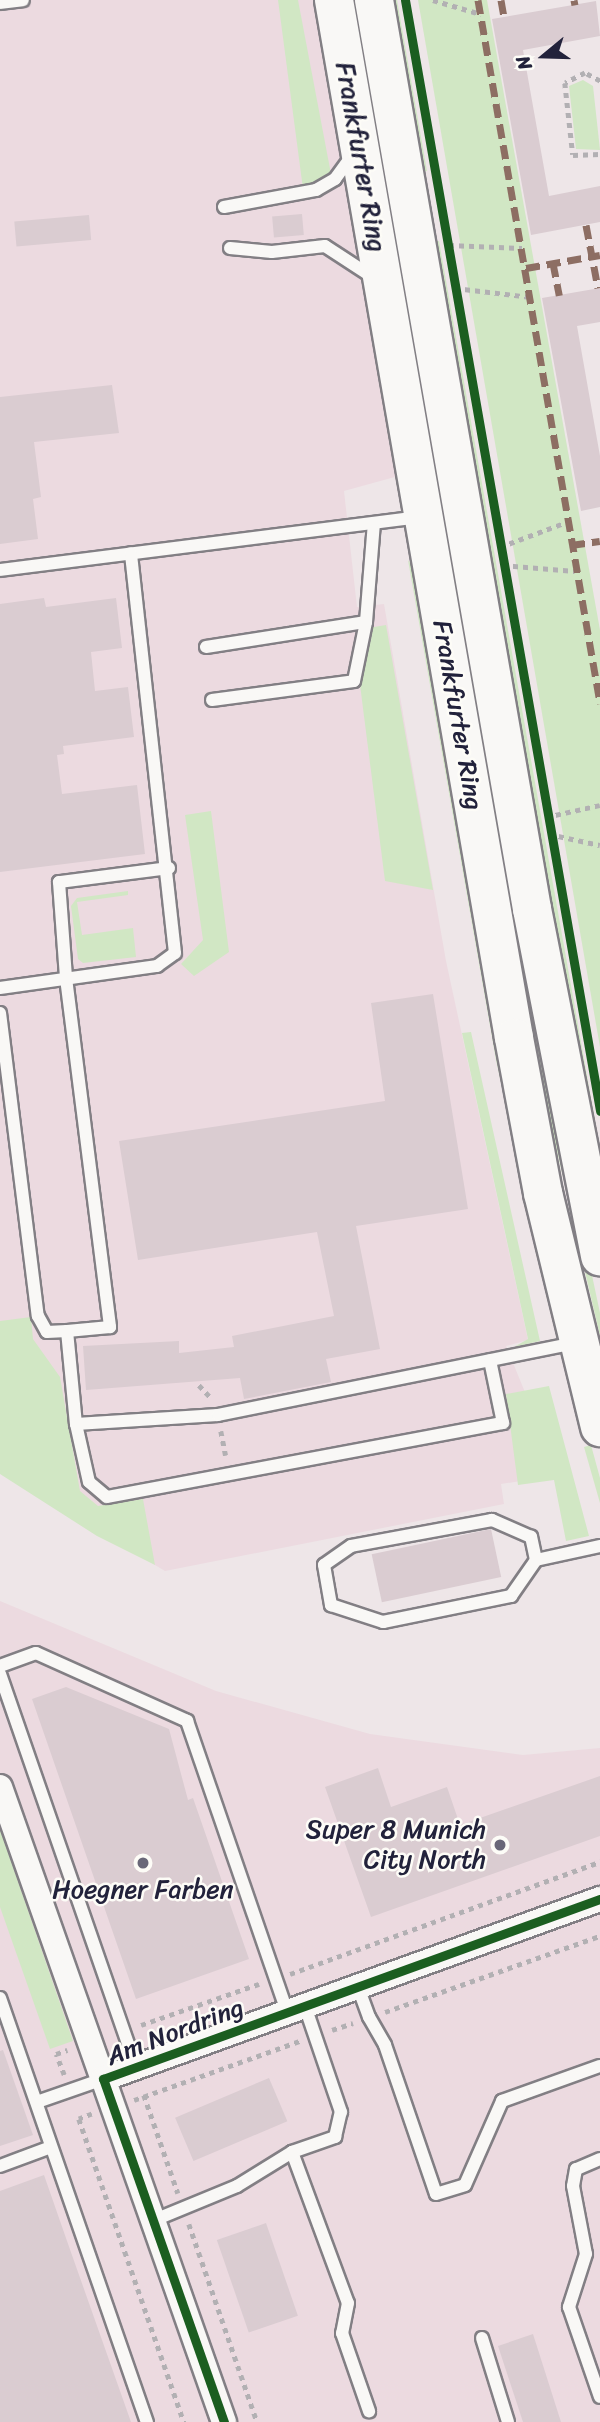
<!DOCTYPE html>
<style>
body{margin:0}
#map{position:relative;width:600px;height:2422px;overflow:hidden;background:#eee6e8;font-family:Sriracha,sans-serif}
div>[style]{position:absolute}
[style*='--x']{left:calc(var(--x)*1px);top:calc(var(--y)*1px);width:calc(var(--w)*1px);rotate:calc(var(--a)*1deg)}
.built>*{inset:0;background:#ecdae0}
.green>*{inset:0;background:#d1e7c4}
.building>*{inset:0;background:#daccd1;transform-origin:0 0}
.path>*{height:4.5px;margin-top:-2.25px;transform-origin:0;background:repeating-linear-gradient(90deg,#b2b0b3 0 5px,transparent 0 10px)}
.roads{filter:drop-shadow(2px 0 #827f84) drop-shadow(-2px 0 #827f84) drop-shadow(0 2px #827f84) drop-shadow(0 -2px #827f84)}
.lane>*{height:12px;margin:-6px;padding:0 6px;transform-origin:6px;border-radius:6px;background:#f9f8f6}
.street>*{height:24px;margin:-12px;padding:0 12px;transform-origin:12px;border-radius:12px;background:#f9f8f6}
.primary>*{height:38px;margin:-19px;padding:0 19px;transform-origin:19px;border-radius:19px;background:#f9f8f6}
.quiet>*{height:7px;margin-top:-3.5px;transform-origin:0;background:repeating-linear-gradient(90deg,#8d6e63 0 14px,transparent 0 21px)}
.cycleway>*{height:9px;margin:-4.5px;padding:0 4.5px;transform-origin:4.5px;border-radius:4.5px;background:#1b5e20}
.dots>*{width:19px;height:19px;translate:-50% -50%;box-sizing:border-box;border:4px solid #fdfcf7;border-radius:50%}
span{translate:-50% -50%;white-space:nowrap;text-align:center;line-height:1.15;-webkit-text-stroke:5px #fdfcf7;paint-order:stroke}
.street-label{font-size:26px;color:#22223b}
.poi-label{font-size:26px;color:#22223b}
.right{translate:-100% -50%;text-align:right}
.north{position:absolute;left:509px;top:21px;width:70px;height:70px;-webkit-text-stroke:5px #fdfcf7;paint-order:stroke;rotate:251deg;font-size:19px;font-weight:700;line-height:28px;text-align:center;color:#22223b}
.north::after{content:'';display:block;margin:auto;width:24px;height:32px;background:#22223b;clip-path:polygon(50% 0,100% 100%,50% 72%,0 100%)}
</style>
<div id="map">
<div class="built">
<i style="clip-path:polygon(0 0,328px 0,402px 475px,344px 491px,357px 607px,384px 604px,446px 961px,528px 1340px,506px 1346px,559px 1475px,501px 1484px,504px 1504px,165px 1571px,0 1472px)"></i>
<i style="clip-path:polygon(0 1601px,216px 1691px,370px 1734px,523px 1755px,600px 1748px,600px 2422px,0 2422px)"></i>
</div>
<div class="green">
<i style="clip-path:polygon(278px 0,298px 0,331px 174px,303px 189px)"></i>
<i style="clip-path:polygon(391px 0,397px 0,427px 171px,419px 172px)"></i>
<i style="clip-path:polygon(418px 0,487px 0,600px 630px,600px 1047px)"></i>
<i style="clip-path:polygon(583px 80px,593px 86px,600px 150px,576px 149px,569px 86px)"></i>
<i style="clip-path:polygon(439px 241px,600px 1149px,600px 1178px,432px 242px)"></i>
<i style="clip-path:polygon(408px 560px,417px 573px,560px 1323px,555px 1327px,496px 1060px)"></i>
<i style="clip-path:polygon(386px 625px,433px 890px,385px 881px,359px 677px,368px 628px)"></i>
<i style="clip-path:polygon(211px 811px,229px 952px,194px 976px,181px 964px,203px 940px,185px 815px)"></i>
<i style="clip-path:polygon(128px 891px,128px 895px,77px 902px,82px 935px,133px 928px,136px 957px,83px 963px,78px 959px,71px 906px,77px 898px)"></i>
<i style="clip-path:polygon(518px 926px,600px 1313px,600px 1336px,522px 1001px,508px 928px)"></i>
<i style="clip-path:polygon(471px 1032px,540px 1341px,514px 1347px,528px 1339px,462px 1033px)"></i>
<i style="clip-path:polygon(31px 1317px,33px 1339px,60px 1377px,80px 1491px,98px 1506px,143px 1499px,155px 1565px,97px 1536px,0 1474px,0 1321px)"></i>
<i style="clip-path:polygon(549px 1386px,589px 1536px,566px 1541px,554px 1480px,518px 1485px,506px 1394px)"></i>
<i style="clip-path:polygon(591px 1445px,600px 1478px,600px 1503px,584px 1447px)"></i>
<i style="clip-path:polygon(0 1829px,73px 2041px,50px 2049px,0 1907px)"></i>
</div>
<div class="building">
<i style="clip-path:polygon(596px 1px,600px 36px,523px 50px,549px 196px,600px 186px,600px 222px,531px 235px,492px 19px)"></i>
<i style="left:302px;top:214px;width:21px;height:30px;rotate:85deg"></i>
<i style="left:89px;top:215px;width:25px;height:75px;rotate:85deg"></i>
<i style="clip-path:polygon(600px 288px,600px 322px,577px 326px,600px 456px,600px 507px,581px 511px,542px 298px)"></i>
<i style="clip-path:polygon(112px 385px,119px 433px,34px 442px,41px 497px,33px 499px,38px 539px,0 544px,0 397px)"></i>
<i style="clip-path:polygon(44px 598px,46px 607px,116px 598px,122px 648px,91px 652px,95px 691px,128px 687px,134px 737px,63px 746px,64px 754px,57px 755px,62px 794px,137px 785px,145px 854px,0 872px,0 604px)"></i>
<i style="clip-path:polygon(433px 994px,468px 1209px,356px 1226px,380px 1349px,326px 1359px,331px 1382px,244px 1399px,240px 1378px,86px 1390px,83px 1346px,179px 1341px,179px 1353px,234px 1347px,232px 1336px,334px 1316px,317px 1232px,138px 1260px,119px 1141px,385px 1101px,371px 1003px)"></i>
<i style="left:491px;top:1529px;width:49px;height:122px;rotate:78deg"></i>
<i style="clip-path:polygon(66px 1687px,169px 1729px,188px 1800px,193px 1798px,249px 1959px,136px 1999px,32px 1699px)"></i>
<i style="clip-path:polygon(378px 1768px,391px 1807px,447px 1787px,460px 1825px,600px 1776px,600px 1836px,371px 1917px,325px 1787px)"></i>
<i style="clip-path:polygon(3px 2050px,33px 2135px,0 2146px,0 2051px)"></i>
<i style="left:269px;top:2078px;width:47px;height:102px;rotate:67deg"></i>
<i style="clip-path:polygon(44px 2175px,67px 2241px,131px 2422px,0 2422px,0 2191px)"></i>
<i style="left:266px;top:2223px;width:98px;height:52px;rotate:71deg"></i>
<i style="clip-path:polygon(533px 2334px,561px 2422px,523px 2422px,498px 2346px)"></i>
</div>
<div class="path">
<i style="--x:433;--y:0;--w:50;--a:16.3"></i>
<i style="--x:600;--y:81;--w:17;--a:-152"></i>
<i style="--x:585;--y:73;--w:22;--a:153"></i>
<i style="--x:565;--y:83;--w:72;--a:83.7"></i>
<i style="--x:573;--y:155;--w:27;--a:-2"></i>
<i style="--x:449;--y:245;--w:73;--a:2.4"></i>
<i style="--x:455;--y:288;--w:77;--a:6.8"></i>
<i style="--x:500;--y:547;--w:72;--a:-20.5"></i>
<i style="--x:503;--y:565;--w:72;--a:4.8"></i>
<i style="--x:546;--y:817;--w:55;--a:-12.5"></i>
<i style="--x:549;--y:834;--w:52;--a:12.2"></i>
<i style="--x:199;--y:1385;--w:16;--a:47"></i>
<i style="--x:221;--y:1431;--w:25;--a:79"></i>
<i style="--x:290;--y:1974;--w:330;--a:-19.9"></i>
<i style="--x:385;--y:2012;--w:228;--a:-19.5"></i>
<i style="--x:141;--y:2025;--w:125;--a:-19.2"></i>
<i style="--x:332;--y:2030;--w:22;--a:-18"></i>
<i style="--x:64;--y:2075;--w:22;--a:-111"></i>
<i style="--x:56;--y:2054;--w:12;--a:-20"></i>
<i style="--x:144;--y:2095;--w:104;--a:70.9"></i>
<i style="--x:134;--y:2100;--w:176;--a:-19.6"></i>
<i style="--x:92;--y:2114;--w:14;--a:159"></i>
<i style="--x:79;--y:2119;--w:321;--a:70.9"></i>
<i style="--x:189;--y:2224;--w:209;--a:71"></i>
</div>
<div class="roads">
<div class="lane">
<i style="--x:0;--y:3;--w:23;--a:-7"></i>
<i style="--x:224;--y:207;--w:94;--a:-10.5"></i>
<i style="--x:316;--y:190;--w:22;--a:-30"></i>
<i style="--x:335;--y:179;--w:31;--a:-54"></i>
<i style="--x:230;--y:248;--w:42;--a:5.4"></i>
<i style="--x:272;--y:252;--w:53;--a:-6.5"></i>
<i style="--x:325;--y:246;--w:59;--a:33.1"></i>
<i style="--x:0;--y:570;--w:423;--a:-7.2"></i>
<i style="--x:206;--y:647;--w:162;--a:-8.9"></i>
<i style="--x:366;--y:622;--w:99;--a:-85.4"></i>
<i style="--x:212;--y:700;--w:143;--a:-7.6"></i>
<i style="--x:354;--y:681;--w:60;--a:-78.5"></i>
<i style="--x:169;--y:868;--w:111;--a:172.7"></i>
<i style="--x:59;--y:882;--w:96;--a:85.8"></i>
<i style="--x:66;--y:978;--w:352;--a:82.8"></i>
<i style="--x:110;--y:1327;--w:43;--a:174.7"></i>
<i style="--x:67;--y:1331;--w:93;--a:84.5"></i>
<i style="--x:76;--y:1424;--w:142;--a:-3.6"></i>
<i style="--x:218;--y:1415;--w:365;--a:-11.4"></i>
<i style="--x:0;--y:988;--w:159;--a:-8"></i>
<i style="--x:157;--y:966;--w:22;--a:-36"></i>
<i style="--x:175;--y:953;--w:402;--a:-96.3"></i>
<i style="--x:0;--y:1013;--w:305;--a:82.9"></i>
<i style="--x:38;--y:1316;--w:18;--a:61"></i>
<i style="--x:47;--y:1332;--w:20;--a:-3"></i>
<i style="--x:76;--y:1424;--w:59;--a:77.4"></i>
<i style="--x:89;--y:1482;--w:23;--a:40"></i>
<i style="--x:107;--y:1497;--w:403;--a:-10.6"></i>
<i style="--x:503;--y:1423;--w:64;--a:-101.7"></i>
<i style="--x:536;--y:1560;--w:24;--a:-102"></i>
<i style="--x:531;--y:1537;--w:43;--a:-156.4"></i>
<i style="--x:492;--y:1520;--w:143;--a:169.6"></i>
<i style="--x:351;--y:1546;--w:33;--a:145"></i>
<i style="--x:324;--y:1565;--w:41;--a:80.1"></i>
<i style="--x:331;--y:1605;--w:55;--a:18.1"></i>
<i style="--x:383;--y:1622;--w:131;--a:-11.5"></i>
<i style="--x:511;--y:1596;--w:44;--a:-55.2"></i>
<i style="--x:536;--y:1560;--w:66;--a:-12.3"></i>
<i style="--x:0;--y:1666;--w:38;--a:-20"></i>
<i style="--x:36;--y:1653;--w:166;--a:24.2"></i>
<i style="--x:187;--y:1721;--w:308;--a:71"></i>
<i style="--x:0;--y:1674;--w:415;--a:70.9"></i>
<i style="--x:358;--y:1987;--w:32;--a:70"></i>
<i style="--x:369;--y:2017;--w:32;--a:60"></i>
<i style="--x:385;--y:2045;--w:157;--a:71.1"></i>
<i style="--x:436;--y:2194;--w:30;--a:-17"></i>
<i style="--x:465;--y:2185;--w:92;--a:-66.2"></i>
<i style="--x:502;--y:2101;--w:104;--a:-19.7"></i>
<i style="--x:0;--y:1998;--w:449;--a:70.9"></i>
<i style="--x:37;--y:2102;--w:70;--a:-19.2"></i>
<i style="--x:292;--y:2152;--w:161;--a:69.7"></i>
<i style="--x:348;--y:2303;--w:31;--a:101"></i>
<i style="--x:342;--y:2333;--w:83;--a:70.9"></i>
<i style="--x:600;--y:2159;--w:26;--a:157"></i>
<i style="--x:576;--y:2169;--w:17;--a:100"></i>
<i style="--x:573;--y:2186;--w:69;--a:79.2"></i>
<i style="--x:586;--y:2254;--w:56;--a:107.8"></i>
<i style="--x:569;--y:2307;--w:95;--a:71"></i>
<i style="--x:0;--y:2166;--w:54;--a:-20.4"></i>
<i style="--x:152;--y:2221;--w:92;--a:-22.4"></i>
<i style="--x:237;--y:2186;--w:65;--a:-31.7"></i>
<i style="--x:292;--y:2152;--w:46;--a:-19.2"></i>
<i style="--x:335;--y:2137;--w:26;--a:-77"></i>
<i style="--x:341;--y:2112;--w:112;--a:-108.8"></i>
<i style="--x:482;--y:2338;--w:88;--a:72.8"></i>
</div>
<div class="street">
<i style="--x:0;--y:1787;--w:310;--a:70.6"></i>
<i style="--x:224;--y:2422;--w:364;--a:-109.4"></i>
<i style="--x:103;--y:2079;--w:529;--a:-19.91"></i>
</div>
<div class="primary">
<i style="--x:334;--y:0;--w:1053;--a:80.16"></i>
<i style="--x:514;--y:1038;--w:158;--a:79.4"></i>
<i style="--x:543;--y:1193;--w:241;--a:76.3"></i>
<i style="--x:374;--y:0;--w:923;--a:80.14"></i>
<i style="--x:532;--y:909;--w:354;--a:78.9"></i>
</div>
</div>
<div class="quiet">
<i style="--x:478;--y:0;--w:714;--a:80.15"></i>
<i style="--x:501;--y:0;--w:17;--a:80"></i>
<i style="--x:574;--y:0;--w:5;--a:79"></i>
<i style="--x:586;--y:225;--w:64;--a:79.2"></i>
<i style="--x:553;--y:263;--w:33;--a:79"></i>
<i style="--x:526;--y:268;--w:75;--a:-10"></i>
<i style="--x:571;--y:545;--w:29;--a:-8"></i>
</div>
<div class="cycleway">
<i style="--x:405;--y:0;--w:1128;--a:80.04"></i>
<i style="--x:224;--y:2422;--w:364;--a:-109.4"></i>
<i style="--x:103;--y:2079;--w:529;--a:-19.91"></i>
</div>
<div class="dots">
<i style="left:500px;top:1845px;background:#696778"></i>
<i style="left:143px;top:1863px;background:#696778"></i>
</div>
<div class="street-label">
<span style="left:361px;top:157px;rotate:80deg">Frankfurter Ring</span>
<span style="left:458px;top:715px;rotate:80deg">Frankfurter Ring</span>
<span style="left:175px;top:2032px;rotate:-21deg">Am Nordring</span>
</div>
<div class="poi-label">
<span class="right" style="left:486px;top:1845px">Super 8 Munich<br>City North</span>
<span style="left:143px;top:1890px">Hoegner Farben</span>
</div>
<div class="north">N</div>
</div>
